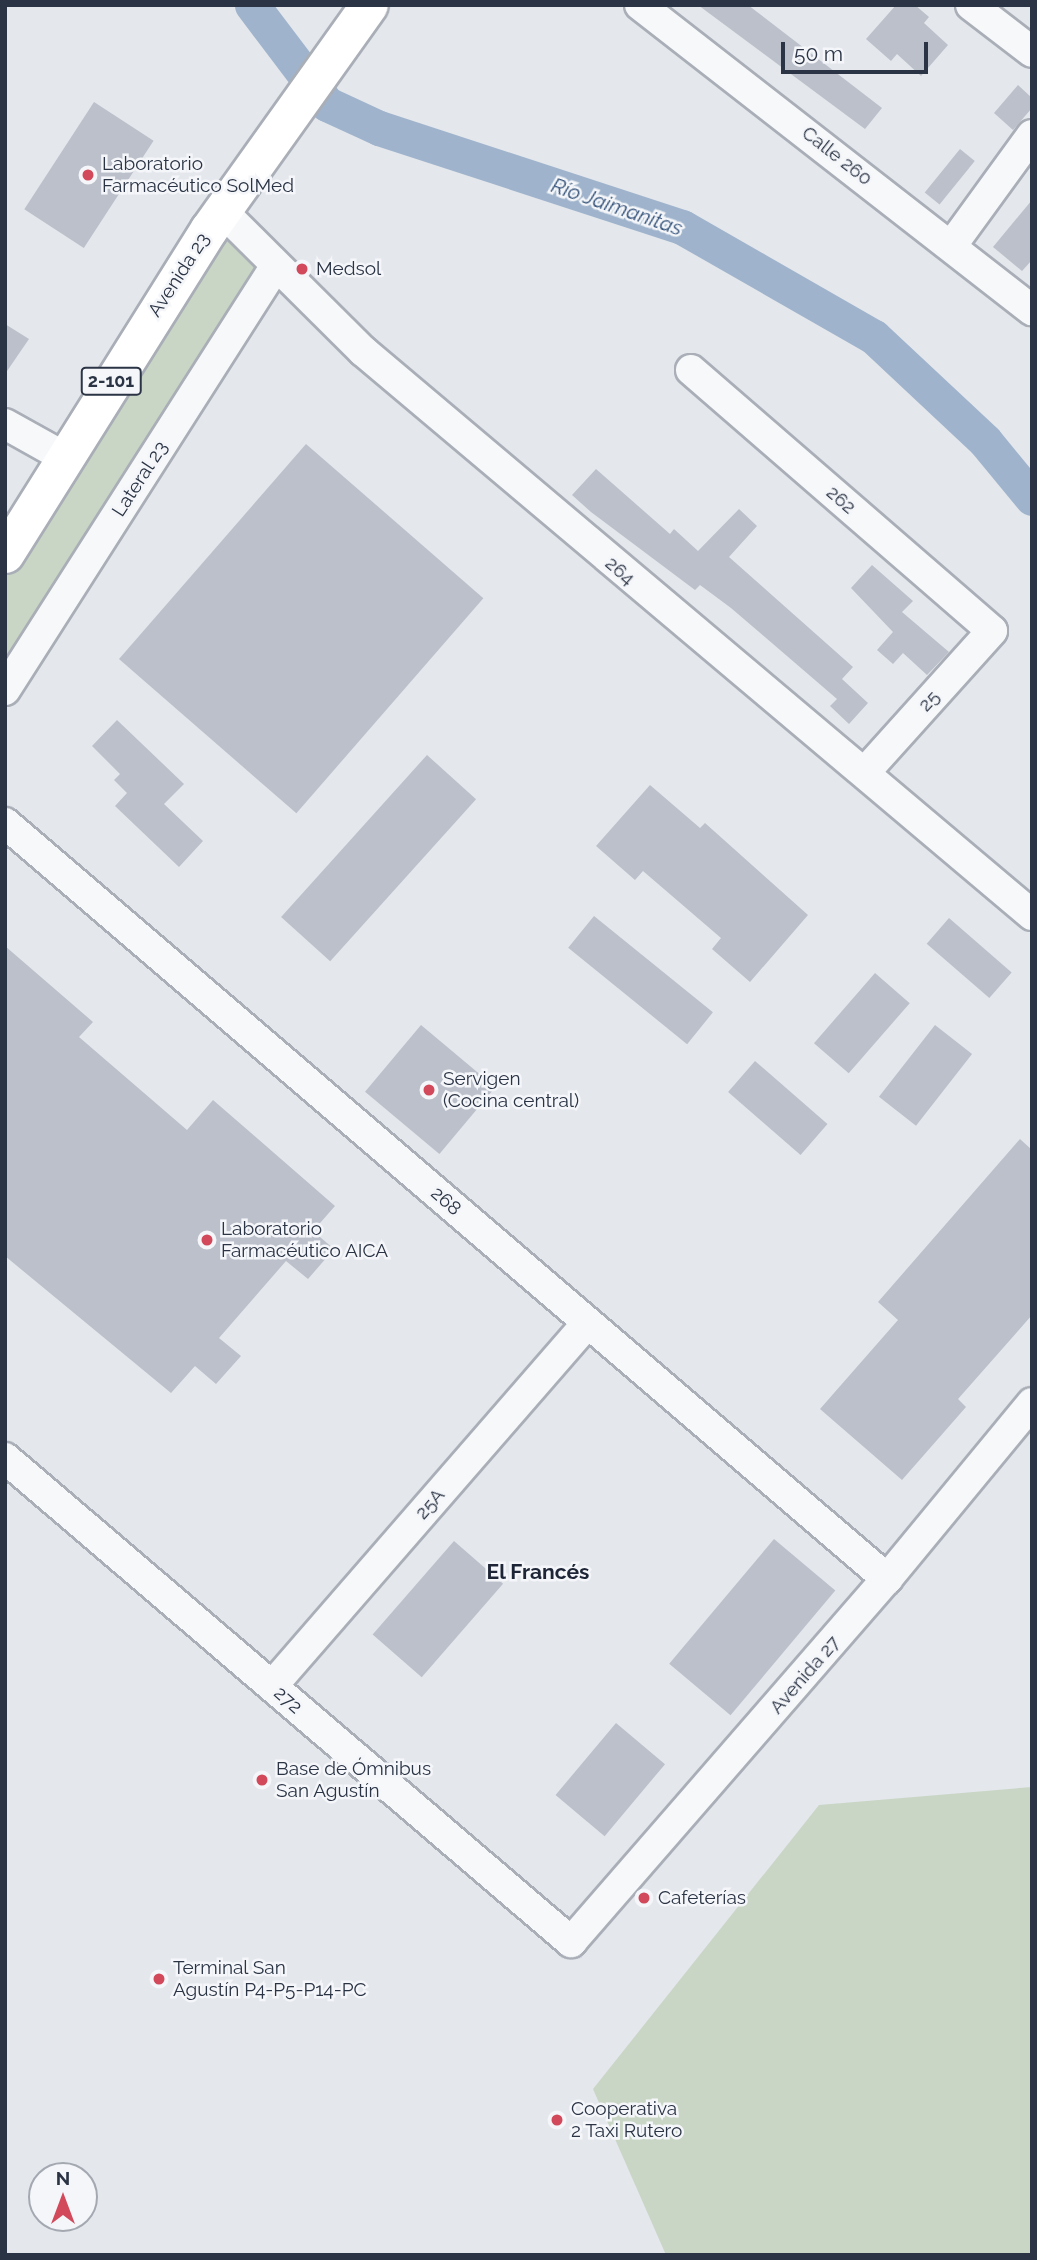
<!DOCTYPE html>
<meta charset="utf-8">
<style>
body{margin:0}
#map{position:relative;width:1037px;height:2260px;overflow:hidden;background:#e4e7ec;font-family:Raleway,sans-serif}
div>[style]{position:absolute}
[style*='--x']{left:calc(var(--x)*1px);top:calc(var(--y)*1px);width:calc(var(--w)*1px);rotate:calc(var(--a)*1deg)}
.green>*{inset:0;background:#c9d6c5}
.river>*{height:35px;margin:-17.5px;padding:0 17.5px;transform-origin:17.5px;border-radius:17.5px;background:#9fb4cc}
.building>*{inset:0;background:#bbc0ca;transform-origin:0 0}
.roads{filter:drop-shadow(2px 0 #a9aeb7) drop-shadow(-2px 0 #a9aeb7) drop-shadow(0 2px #a9aeb7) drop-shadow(0 -2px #a9aeb7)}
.minor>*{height:30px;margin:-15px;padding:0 15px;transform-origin:15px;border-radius:15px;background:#f7f8fa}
.major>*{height:37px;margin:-18.5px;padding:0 18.5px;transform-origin:18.5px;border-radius:18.5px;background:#fff}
.dots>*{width:19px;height:19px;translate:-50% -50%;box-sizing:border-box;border:4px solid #f4f6f9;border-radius:50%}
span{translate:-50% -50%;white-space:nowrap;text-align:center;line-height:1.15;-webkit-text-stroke:5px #f4f6f9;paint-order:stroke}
.shield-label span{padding:2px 5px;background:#f4f6f9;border:2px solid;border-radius:5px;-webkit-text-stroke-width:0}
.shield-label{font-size:18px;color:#2b3445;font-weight:700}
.street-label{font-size:19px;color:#2b3445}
.poi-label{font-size:19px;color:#2b3445}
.left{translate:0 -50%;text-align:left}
.water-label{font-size:21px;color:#34527a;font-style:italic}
.neighbourhood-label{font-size:21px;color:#1d2536;font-weight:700}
.frame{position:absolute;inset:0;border:7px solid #2b3445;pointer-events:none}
.north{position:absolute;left:28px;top:2162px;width:70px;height:70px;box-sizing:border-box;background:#f4f6f9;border:2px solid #a4a8b1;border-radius:50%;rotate:0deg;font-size:19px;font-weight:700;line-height:28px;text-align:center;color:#2b3445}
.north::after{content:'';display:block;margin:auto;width:24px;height:32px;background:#d1495b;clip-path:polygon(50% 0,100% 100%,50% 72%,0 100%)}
.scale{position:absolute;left:781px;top:42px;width:147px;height:32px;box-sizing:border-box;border:4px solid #2b3445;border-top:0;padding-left:9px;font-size:21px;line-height:24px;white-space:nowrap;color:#2b3445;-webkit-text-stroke:5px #f4f6f9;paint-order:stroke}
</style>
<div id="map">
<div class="green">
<i style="clip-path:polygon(222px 214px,271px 260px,5px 699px,5px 565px)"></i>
<i style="clip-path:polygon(1032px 1787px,1032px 2255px,666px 2255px,593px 2089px,819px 1805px)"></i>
</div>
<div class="river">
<i style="--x:252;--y:5;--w:124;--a:52.9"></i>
<i style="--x:327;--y:104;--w:57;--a:24.8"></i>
<i style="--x:379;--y:128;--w:319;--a:18.1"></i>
<i style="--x:682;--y:227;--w:221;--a:29.8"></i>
<i style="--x:874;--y:337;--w:152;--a:43.1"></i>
<i style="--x:985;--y:441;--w:74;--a:50.5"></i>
</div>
<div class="building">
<i style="clip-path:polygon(698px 5px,748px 5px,882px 108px,865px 129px)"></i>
<i style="clip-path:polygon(896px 5px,915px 5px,929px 17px,924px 23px,948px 45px,921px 76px,897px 54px,891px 61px,866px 39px)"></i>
<i style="clip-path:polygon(1018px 85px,1032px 98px,1032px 108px,1013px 130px,994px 113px)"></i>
<i style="left:94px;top:102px;width:71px;height:128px;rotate:33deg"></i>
<i style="left:960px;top:149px;width:19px;height:56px;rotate:39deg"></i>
<i style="clip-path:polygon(1032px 200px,1032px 260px,1022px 271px,993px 247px)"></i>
<i style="clip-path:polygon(5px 324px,29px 339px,5px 374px)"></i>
<i style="left:306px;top:444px;width:235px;height:285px;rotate:41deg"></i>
<i style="clip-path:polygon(596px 469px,670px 534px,674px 529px,698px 551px,739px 509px,757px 526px,729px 557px,853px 667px,842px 679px,868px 703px,849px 724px,830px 706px,837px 699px,731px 608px,700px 585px,695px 590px,591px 512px,572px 495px)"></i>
<i style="clip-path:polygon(872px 565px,913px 601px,902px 612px,949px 652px,927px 675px,903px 653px,893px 664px,877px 650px,893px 632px,851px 588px)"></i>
<i style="clip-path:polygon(117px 720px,184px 784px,164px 804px,203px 841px,179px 867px,115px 806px,127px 793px,114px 780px,120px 774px,92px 746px)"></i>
<i style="left:427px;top:755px;width:66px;height:218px;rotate:42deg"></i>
<i style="clip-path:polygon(650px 785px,700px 828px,705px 823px,808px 915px,750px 982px,712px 949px,721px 938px,643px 871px,635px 880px,596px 846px)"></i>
<i style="left:594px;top:916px;width:153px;height:41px;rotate:39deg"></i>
<i style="left:949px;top:918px;width:83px;height:34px;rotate:41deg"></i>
<i style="clip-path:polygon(5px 946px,93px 1022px,79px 1037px,187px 1130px,213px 1100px,335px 1206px,313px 1231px,334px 1249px,308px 1279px,286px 1261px,219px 1338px,241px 1356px,216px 1384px,195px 1366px,171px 1393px,5px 1256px)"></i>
<i style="left:875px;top:973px;width:46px;height:93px;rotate:41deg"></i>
<i style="left:421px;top:1025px;width:97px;height:87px;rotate:40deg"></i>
<i style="left:935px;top:1025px;width:47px;height:91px;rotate:38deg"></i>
<i style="left:755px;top:1061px;width:96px;height:41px;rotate:41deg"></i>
<i style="clip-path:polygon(1020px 1139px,1032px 1150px,1032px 1315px,958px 1399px,966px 1407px,902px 1480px,820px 1409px,898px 1320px,878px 1302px)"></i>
<i style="left:774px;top:1539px;width:80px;height:163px;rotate:40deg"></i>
<i style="left:454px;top:1541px;width:65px;height:124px;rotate:41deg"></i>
<i style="left:616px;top:1723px;width:64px;height:94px;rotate:40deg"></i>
</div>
<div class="roads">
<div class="minor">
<i style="--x:640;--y:5;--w:497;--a:37.9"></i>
<i style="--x:971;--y:5;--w:77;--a:37.6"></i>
<i style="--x:222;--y:211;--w:199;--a:44.8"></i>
<i style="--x:363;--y:351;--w:875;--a:40.13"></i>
<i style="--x:952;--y:245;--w:136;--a:-54"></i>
<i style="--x:691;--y:370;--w:398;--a:40.9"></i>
<i style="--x:992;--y:631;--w:190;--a:132"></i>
<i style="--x:5;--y:424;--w:70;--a:29.1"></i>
<i style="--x:5;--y:690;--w:502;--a:-57.45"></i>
<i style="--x:5;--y:823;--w:1162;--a:40.6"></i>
<i style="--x:5;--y:1458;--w:745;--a:40.53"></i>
<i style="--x:571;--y:1942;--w:481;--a:-49"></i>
<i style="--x:887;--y:1579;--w:228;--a:-50.5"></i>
<i style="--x:272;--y:1686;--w:481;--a:-49"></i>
</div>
<div class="major">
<i style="--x:5;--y:554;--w:384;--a:-57.9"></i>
<i style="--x:209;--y:229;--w:275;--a:-54.5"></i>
</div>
</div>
<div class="dots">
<i style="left:88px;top:175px;background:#d1495b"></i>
<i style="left:302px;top:269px;background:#d1495b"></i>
<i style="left:429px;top:1090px;background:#d1495b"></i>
<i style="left:207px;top:1240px;background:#d1495b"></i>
<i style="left:262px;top:1780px;background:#d1495b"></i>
<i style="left:644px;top:1898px;background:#d1495b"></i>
<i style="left:159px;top:1979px;background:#d1495b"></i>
<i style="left:557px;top:2120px;background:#d1495b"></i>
</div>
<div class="shield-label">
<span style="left:111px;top:381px">2-101</span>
</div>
<div class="street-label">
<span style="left:837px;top:156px;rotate:38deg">Calle 260</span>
<span style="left:179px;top:275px;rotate:-57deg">Avenida 23</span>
<span style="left:140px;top:479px;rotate:-57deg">Lateral 23</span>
<span style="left:841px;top:500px;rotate:41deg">262</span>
<span style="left:620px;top:571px;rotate:41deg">264</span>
<span style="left:929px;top:701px;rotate:-48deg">25</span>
<span style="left:446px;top:1201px;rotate:41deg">268</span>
<span style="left:430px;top:1504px;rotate:-49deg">25A</span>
<span style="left:805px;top:1675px;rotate:-49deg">Avenida 27</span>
<span style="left:288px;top:1700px;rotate:41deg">272</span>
</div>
<div class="poi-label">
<span class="left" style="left:102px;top:175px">Laboratorio<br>Farmacéutico SolMed</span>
<span class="left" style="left:316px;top:269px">Medsol</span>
<span class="left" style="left:443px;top:1090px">Servigen<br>(Cocina central)</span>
<span class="left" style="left:221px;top:1240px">Laboratorio<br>Farmacéutico AICA</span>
<span class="left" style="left:276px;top:1780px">Base de Ómnibus<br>San Agustín</span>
<span class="left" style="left:658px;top:1898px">Cafeterías</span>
<span class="left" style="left:173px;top:1979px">Terminal San<br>Agustín P4-P5-P14-PC</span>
<span class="left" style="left:571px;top:2120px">Cooperativa<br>2 Taxi Rutero</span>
</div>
<div class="water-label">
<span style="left:617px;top:207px;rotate:19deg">Río Jaimanitas</span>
</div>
<div class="neighbourhood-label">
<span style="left:538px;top:1572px">El Francés</span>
</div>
<div class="frame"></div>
<div class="north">N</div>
<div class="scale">50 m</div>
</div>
